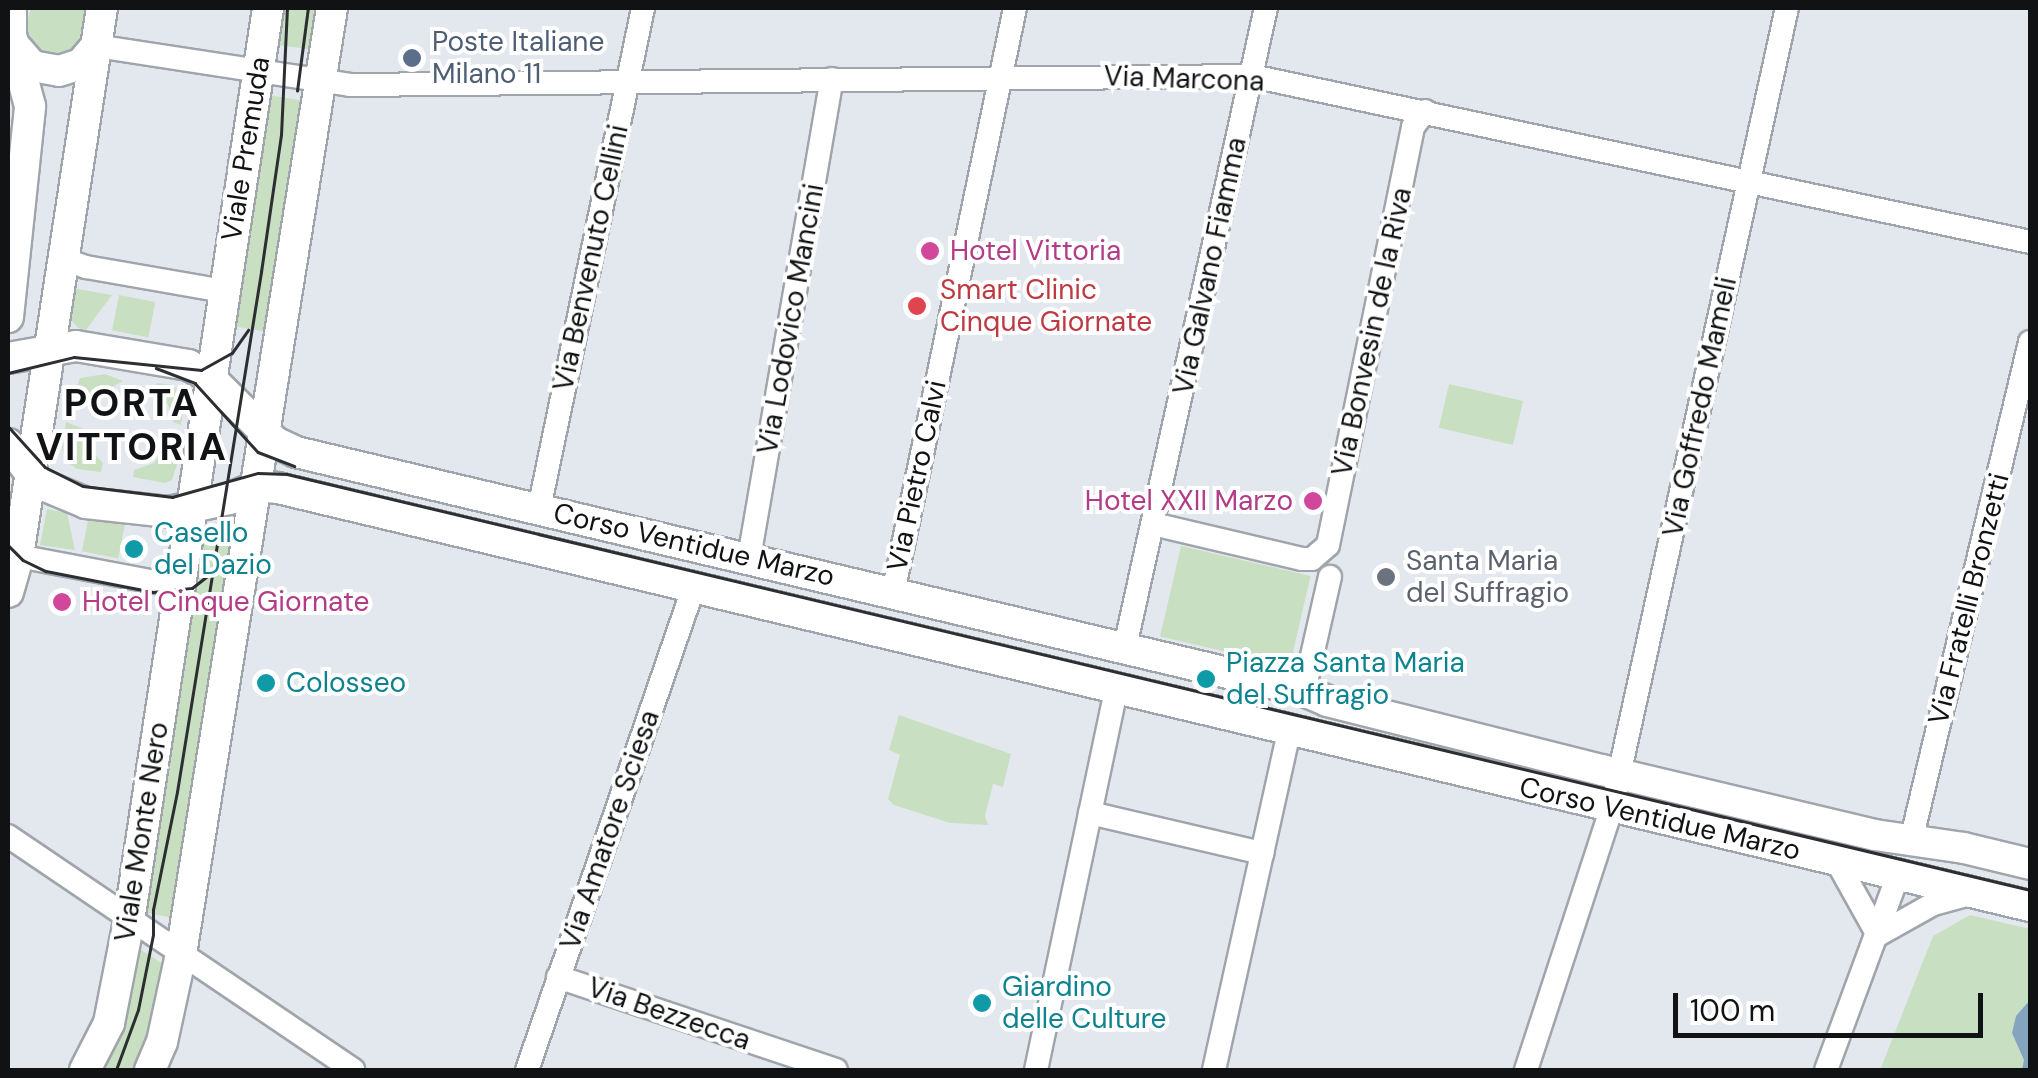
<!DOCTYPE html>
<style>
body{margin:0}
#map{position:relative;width:2038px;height:1078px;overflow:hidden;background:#e3e8ef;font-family:"DM Sans",sans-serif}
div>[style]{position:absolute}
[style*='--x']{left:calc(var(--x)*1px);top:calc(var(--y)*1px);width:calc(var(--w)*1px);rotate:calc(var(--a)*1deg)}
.green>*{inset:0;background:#c9dfc2;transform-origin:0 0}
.water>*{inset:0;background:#84a5c0}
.roads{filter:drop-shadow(2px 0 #a0a5ab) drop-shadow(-2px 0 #a0a5ab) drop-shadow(0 2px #a0a5ab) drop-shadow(0 -2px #a0a5ab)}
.street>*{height:22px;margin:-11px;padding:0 11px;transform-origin:11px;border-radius:11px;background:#fff}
.secondary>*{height:30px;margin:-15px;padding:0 15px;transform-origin:15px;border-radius:15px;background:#fff}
.tram>*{height:2.5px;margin:-1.25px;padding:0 1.25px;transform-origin:1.25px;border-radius:1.25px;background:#2c2e31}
.dots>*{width:28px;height:28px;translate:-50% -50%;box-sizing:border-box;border:5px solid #fff;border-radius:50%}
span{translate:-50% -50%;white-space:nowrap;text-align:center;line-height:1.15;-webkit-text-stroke:8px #fff;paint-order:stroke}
.service-label{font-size:28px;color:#4e5e75}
.left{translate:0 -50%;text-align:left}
.street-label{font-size:28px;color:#101214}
.hotel-label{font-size:28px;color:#b23c85}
.right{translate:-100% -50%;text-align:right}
.health-label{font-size:28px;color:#be3a42}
.culture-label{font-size:28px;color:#0d838f}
.worship-label{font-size:28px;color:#5b616d}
.district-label{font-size:38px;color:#101214;font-weight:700;letter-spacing:2.5px}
.frame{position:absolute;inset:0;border:10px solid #101214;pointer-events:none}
.scale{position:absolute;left:1673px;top:993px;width:310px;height:45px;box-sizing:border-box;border:5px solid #101214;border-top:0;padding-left:12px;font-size:30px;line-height:35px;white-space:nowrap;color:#101214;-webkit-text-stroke:8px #fff;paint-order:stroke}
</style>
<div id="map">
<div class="green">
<i style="clip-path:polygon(31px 8px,86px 8px,77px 49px,62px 57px,43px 56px,28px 44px,25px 31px)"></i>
<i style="clip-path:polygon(275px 8px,323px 8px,316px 50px,269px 44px)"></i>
<i style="left:268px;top:95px;width:40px;height:234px;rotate:9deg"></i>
<i style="clip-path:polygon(72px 288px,112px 295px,86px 330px,78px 328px,67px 316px)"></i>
<i style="left:119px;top:295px;width:37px;height:36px;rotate:11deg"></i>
<i style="clip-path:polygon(105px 374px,123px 381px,78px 406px,70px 404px,80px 378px)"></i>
<i style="clip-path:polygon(157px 383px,172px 385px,185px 395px,181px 425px,173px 422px,168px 405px,152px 388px)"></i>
<i style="left:1449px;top:384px;width:76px;height:45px;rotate:13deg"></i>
<i style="clip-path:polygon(66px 422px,84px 429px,89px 448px,103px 463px,101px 472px,77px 469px,66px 461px,62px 448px)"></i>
<i style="clip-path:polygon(169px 445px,181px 452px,172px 480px,165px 483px,133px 477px,134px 470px,154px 463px)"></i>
<i style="clip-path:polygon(47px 509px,67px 513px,75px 550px,40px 545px)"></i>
<i style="left:89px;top:515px;width:37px;height:37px;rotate:11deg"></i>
<i style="left:206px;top:530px;width:38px;height:387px;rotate:11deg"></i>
<i style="left:1181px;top:546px;width:133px;height:93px;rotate:13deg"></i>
<i style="clip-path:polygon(899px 715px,1011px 754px,1003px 787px,993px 784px,985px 816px,988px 825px,950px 823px,894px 805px,888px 799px,900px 755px,889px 750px)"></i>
<i style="clip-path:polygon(1970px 915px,2030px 929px,2030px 1070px,1880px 1070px,1933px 936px)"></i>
<i style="clip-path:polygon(135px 946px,165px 965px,157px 1020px,139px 1070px,99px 1070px)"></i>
</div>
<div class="water">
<i style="clip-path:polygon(2030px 1000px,2030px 1070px,2022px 1070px,2024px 1060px,2012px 1033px,2016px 1016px)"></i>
</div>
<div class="roads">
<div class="street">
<i style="--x:96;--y:46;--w:257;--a:8.7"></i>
<i style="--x:350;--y:85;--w:902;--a:-0.57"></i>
<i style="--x:1252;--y:76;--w:796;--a:12.04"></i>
<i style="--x:61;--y:258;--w:27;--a:20"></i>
<i style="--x:86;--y:267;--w:139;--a:9.9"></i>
<i style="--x:539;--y:509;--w:512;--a:-78.27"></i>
<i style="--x:1153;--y:524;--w:153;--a:13.2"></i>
<i style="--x:1302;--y:559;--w:10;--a:0"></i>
<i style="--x:1312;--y:559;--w:21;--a:-41"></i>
<i style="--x:1328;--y:545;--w:427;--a:-78.5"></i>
<i style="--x:1413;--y:127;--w:20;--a:-53"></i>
<i style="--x:18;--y:556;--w:167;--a:10.7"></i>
<i style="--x:749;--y:558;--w:486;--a:-80.2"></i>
<i style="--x:893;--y:593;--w:598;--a:-78.22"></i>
<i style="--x:1125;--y:647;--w:654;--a:-77.56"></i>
<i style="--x:1304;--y:691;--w:117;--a:-77.2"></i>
<i style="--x:1090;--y:813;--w:177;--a:13.1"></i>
<i style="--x:8;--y:836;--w:417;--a:34.1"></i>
<i style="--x:1911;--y:841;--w:513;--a:-76.59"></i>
<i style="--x:1836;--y:860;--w:86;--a:60.8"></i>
<i style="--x:1878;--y:935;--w:63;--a:-29.4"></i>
<i style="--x:1933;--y:904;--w:38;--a:-15"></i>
<i style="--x:558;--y:977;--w:293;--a:18.5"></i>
<i style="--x:527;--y:1070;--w:509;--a:-70.96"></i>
<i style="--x:1036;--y:1070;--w:388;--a:-78.1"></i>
<i style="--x:1214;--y:1070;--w:346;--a:-77.5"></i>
<i style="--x:1526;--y:1070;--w:277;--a:-71.9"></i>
<i style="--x:1612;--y:807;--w:818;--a:-77.65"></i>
<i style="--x:1826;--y:1070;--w:208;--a:-69.7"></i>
</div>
<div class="secondary">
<i style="--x:14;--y:45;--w:28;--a:49"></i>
<i style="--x:32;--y:66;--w:27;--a:10"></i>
<i style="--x:59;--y:71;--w:23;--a:-18"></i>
<i style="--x:81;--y:64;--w:23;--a:-50"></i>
<i style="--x:8;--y:317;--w:212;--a:-84"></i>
<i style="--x:30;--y:106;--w:73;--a:-105"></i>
<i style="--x:11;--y:35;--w:27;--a:-90"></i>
<i style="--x:8;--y:358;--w:69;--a:-10"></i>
<i style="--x:76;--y:346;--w:114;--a:9.6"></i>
<i style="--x:188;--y:365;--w:20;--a:27"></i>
<i style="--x:206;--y:374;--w:97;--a:44.6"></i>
<i style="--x:275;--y:442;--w:23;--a:25"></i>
<i style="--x:296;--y:452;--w:1036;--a:13.34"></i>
<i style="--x:1304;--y:691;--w:25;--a:23"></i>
<i style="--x:1327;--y:701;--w:284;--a:14.1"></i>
<i style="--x:1602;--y:770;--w:281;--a:13.4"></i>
<i style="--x:1875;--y:835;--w:90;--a:8.3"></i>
<i style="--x:1964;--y:848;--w:68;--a:13.6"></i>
<i style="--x:8;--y:444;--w:49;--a:52.4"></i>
<i style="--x:38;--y:483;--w:52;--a:22.6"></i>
<i style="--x:86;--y:503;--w:83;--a:6.2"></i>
<i style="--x:169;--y:512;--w:61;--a:-12.2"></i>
<i style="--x:229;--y:499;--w:32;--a:-24"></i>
<i style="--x:258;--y:486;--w:20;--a:6"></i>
<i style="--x:278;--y:488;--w:1801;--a:13.42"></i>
<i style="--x:8;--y:592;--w:37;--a:-74"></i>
<i style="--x:18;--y:556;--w:554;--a:-81.29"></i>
<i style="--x:85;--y:1070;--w:53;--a:-62.9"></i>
<i style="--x:109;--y:1023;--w:104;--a:-78.9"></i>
<i style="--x:129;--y:921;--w:924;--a:-81.34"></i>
<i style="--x:150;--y:1070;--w:30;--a:-67"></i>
<i style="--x:162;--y:1042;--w:90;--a:-77.8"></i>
<i style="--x:181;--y:954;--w:958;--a:-80.93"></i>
</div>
</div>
<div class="tram">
<i style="--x:297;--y:91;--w:84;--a:-82.5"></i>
<i style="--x:156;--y:368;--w:42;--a:21"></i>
<i style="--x:195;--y:383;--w:93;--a:47.6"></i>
<i style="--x:258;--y:452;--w:39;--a:21"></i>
<i style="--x:8;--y:373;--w:68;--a:-13.6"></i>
<i style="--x:74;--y:357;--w:128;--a:5.8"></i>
<i style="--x:201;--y:370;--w:35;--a:-29"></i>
<i style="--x:232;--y:353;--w:28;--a:-55"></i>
<i style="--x:8;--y:426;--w:55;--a:47.9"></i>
<i style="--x:45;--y:467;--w:42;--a:26.6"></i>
<i style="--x:83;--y:486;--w:90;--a:7"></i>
<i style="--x:172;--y:497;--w:89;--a:-15.6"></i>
<i style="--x:258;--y:473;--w:29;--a:2"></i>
<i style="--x:287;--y:474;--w:1792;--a:13.42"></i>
<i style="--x:8;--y:545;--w:21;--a:45"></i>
<i style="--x:23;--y:560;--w:25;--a:26"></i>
<i style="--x:46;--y:571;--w:109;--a:11.1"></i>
<i style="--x:153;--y:592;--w:39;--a:-6"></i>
<i style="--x:192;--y:588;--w:31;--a:-38"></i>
<i style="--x:116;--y:1070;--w:64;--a:-69.9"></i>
<i style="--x:138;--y:1010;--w:76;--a:-78.7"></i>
<i style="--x:153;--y:935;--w:25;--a:-90"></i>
<i style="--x:153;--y:910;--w:120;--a:-78.5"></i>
<i style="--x:177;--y:792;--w:527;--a:-80.82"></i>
<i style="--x:261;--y:272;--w:138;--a:-81.7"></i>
<i style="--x:281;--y:135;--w:127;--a:-87.3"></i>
</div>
<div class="dots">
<i style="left:412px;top:58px;background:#5c6f8a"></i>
<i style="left:930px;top:251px;background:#d1479c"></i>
<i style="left:917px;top:306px;background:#e0444e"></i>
<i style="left:1313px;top:501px;background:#d1479c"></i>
<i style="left:134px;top:549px;background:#0f9aa8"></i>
<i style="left:1386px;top:577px;background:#6b7280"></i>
<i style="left:62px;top:602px;background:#d1479c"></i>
<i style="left:1206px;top:679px;background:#0f9aa8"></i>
<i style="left:266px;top:683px;background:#0f9aa8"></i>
<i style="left:982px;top:1003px;background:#0f9aa8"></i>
</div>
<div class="service-label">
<span class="left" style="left:432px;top:58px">Poste Italiane<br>Milano 11</span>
</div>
<div class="street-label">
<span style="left:1184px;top:79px;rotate:2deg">Via Marcona</span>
<span style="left:246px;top:149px;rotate:-81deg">Viale Premuda</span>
<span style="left:591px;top:258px;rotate:-78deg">Via Benvenuto Cellini</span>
<span style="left:1210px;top:266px;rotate:-78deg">Via Galvano Fiamma</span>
<span style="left:791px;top:319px;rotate:-80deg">Via Lodovico Mancini</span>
<span style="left:1372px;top:332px;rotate:-78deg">Via Bonvesin de la Riva</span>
<span style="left:1700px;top:407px;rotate:-78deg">Via Goffredo Mameli</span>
<span style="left:917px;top:476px;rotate:-78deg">Via Pietro Calvi</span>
<span style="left:694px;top:545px;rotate:13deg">Corso Ventidue Marzo</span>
<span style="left:1969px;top:599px;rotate:-76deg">Via Fratelli Bronzetti</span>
<span style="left:1660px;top:819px;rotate:13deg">Corso Ventidue Marzo</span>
<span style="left:610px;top:830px;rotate:-71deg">Via Amatore Sciesa</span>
<span style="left:142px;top:832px;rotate:-81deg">Viale Monte Nero</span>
<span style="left:669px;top:1014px;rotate:19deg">Via Bezzecca</span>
</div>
<div class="hotel-label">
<span class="left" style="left:950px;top:251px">Hotel Vittoria</span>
<span class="right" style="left:1293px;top:501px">Hotel XXII Marzo</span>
<span class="left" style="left:82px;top:602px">Hotel Cinque Giornate</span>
</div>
<div class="health-label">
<span class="left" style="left:940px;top:306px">Smart Clinic<br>Cinque Giornate</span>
</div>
<div class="culture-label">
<span class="left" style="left:154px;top:549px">Casello<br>del Dazio</span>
<span class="left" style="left:1226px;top:679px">Piazza Santa Maria<br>del Suffragio</span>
<span class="left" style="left:286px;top:683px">Colosseo</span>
<span class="left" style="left:1002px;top:1003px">Giardino<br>delle Culture</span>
</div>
<div class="worship-label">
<span class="left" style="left:1406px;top:577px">Santa Maria<br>del Suffragio</span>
</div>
<div class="district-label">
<span style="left:132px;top:426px">PORTA<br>VITTORIA</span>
</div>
<div class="frame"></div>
<div class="scale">100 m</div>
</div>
